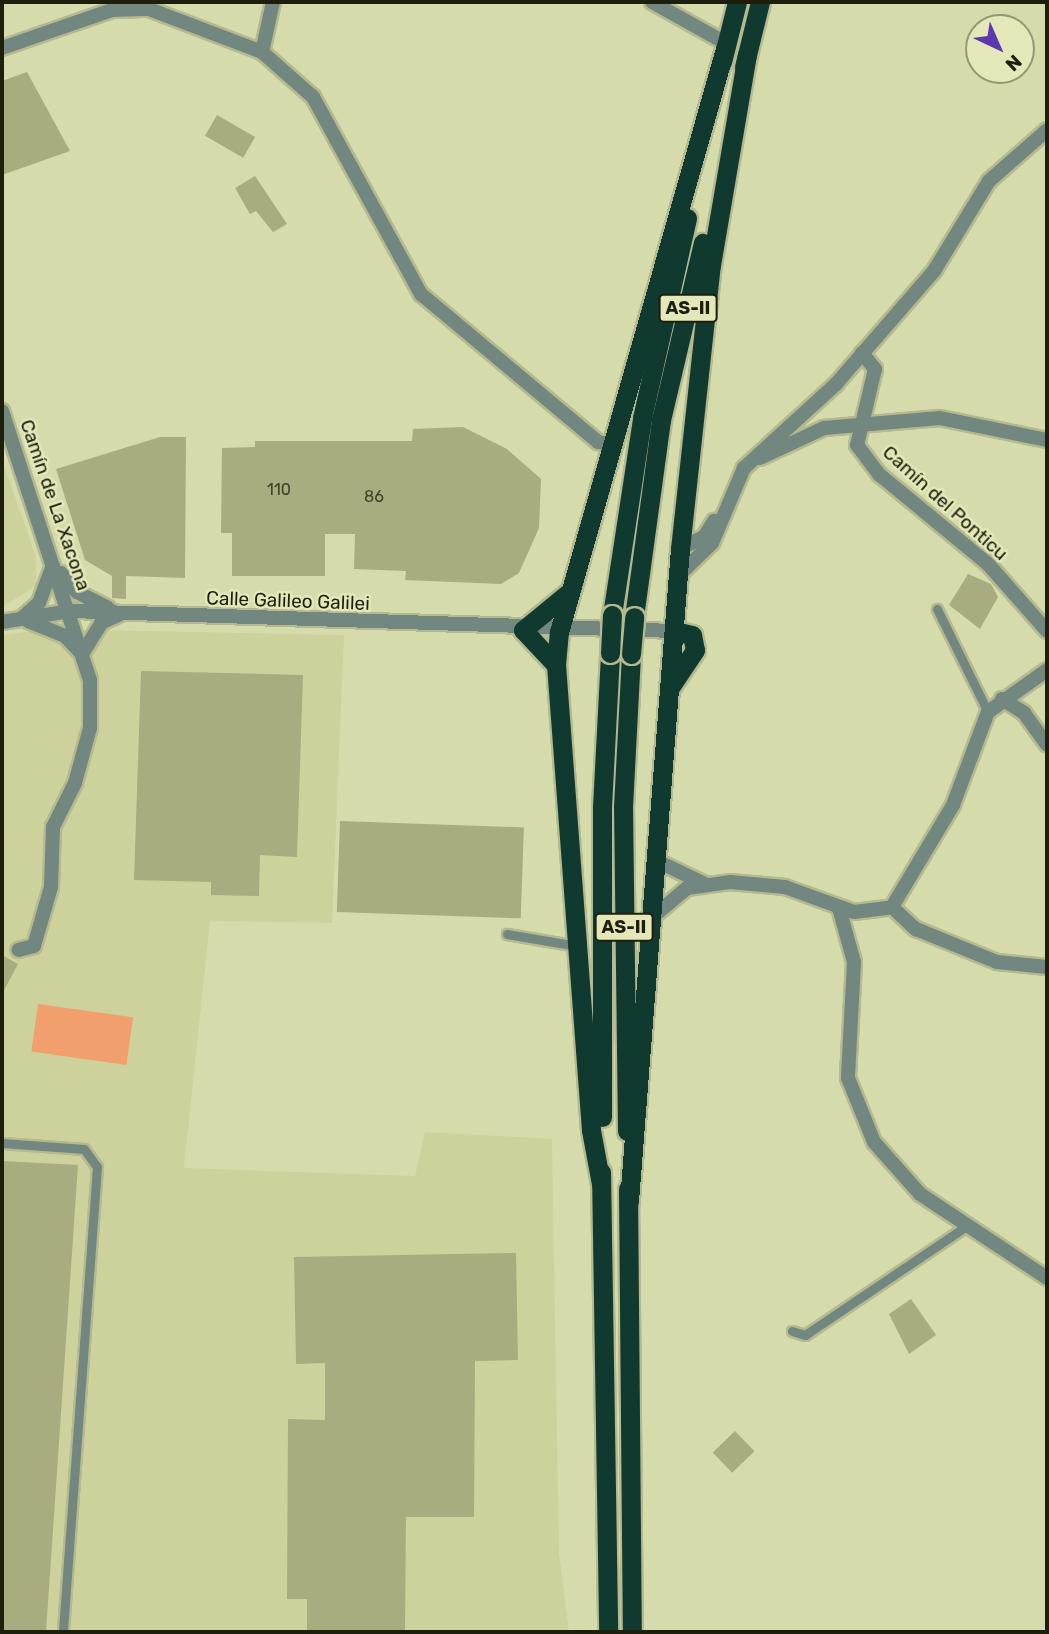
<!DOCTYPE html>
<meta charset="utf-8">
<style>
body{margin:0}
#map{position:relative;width:1049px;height:1634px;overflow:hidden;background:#d6dbac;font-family:Rubik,sans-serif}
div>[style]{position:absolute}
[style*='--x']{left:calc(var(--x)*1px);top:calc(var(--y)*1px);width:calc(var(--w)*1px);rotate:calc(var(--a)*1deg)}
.built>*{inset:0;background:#cdd29c}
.green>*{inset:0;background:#f19f6d;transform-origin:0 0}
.building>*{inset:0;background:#a8ac7f;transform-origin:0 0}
.roads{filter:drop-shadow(2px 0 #b5b98f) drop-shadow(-2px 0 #b5b98f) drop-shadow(0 2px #b5b98f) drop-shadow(0 -2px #b5b98f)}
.service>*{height:9px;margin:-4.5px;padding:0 4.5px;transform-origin:4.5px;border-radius:4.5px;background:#71877f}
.minor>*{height:14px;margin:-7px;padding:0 7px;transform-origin:7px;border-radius:7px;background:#71877f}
.trunk>*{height:19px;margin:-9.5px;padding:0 9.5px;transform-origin:9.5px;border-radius:9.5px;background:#103a2f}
.bridges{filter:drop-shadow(2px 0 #b5b98f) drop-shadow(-2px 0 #b5b98f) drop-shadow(0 2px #b5b98f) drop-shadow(0 -2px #b5b98f)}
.trunk-bridge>*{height:19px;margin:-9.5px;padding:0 9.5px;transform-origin:9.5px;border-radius:9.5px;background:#103a2f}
span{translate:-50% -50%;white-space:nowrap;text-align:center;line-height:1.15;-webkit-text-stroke:5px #e4e8b9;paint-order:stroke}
.number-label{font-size:16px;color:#404229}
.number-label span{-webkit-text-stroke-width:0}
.shield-label span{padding:2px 5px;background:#e4e8b9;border:2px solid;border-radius:5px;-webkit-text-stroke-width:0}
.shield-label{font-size:18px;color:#1d1e0c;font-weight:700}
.street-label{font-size:19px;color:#1d1e0c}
.frame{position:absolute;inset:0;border:4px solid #1d1e0c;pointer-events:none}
.north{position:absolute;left:965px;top:14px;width:70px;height:70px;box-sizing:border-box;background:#e4e8b9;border:2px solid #949774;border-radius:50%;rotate:136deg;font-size:19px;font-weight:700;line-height:28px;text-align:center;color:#1d1e0c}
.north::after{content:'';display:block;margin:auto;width:24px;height:32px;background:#5d37b0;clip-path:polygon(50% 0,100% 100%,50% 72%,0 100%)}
</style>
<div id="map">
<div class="built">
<i style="clip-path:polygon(2px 459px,36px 557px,36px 586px,2px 607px)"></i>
<i style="clip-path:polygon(46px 629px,344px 635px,332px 923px,210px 921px,184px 1168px,415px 1176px,425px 1132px,552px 1139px,559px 1553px,569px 1632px,2px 1632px,2px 635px)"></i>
</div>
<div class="green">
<i style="left:38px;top:1004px;width:96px;height:48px;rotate:8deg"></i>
</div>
<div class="building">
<i style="clip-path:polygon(27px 72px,70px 151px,2px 175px,2px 81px)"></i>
<i style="left:217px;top:115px;width:44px;height:24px;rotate:30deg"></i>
<i style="clip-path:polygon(255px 176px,287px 224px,273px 232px,256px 211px,250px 214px,235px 188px)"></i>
<i style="clip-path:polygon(463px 427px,507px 449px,541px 479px,539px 528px,519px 573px,501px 584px,405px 580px,406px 571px,354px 569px,355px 534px,325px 534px,325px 576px,232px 576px,232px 533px,221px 533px,222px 448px,255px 447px,255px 441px,412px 441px,413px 429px)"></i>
<i style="clip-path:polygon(160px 437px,186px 437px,185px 578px,126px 576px,126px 599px,112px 598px,112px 576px,85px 560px,56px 469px)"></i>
<i style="clip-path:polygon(968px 574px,991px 584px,998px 597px,980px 629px,949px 605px)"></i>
<i style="clip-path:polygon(141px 671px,303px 675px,297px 857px,260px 855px,259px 896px,211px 895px,211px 882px,134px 880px)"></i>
<i style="left:340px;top:821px;width:184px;height:91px;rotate:2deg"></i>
<i style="clip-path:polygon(2px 955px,18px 964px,2px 994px)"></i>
<i style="clip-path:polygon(2px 1161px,78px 1165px,46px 1632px,2px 1632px)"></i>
<i style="clip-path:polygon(516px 1253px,518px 1360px,475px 1361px,474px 1517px,406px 1517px,405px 1632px,307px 1632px,307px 1599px,287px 1599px,288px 1419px,325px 1420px,325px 1363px,296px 1364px,294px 1257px)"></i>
<i style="clip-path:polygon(911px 1299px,936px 1335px,909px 1354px,889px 1314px)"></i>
<i style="left:735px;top:1431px;width:28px;height:31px;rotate:46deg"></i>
</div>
<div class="roads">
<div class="service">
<i style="--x:937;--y:609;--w:115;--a:63.7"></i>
<i style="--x:507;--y:934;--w:71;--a:9.7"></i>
<i style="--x:2;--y:1143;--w:82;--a:4.2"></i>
<i style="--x:84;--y:1149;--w:22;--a:54"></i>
<i style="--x:97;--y:1167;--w:466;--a:94.2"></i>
<i style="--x:792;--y:1331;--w:14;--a:17"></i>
<i style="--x:805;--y:1335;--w:197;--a:-34"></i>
</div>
<div class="minor">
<i style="--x:652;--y:2;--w:86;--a:29.2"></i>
<i style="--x:2;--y:48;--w:116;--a:-19.1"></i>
<i style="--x:112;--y:10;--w:37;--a:-2"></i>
<i style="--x:149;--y:9;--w:121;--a:20.8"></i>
<i style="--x:262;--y:52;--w:68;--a:41.4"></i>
<i style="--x:313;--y:97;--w:225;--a:61.3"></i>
<i style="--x:421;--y:294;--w:231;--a:39.9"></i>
<i style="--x:598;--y:442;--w:10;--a:11"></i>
<i style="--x:262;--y:52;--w:51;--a:-77.6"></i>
<i style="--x:862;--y:353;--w:21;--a:51"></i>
<i style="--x:875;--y:369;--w:78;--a:103.3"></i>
<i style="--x:857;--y:445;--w:38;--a:53"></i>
<i style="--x:880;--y:475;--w:140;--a:39.5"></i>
<i style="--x:988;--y:564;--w:89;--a:48.6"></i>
<i style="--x:2;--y:411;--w:283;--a:71.9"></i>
<i style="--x:90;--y:680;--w:48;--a:90"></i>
<i style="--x:90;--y:728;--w:57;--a:105.3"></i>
<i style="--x:75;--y:783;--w:49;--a:116.6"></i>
<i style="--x:53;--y:827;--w:60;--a:91.9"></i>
<i style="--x:51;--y:887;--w:61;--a:106.1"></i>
<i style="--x:34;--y:946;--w:16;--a:166"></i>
<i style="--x:760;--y:458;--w:71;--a:-25.1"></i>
<i style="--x:824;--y:428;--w:116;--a:-4.9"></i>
<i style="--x:940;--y:418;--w:109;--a:11.6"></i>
<i style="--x:680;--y:549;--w:27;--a:-27"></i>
<i style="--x:704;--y:537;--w:19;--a:-58"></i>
<i style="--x:61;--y:573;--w:25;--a:50"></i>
<i style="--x:77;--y:592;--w:35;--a:27"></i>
<i style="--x:678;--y:576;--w:47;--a:-44.1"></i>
<i style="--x:712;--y:543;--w:82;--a:-66.9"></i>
<i style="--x:744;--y:468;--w:125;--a:-42.4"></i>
<i style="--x:836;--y:384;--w:150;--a:-49.1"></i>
<i style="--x:934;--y:271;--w:105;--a:-58.6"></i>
<i style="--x:989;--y:181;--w:77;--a:-41.3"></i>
<i style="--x:21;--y:619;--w:24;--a:-42"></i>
<i style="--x:39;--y:603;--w:40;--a:-69.8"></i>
<i style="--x:28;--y:621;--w:40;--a:22"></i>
<i style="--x:65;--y:636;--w:23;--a:47"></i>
<i style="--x:2;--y:622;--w:70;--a:-9.1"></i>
<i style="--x:71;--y:611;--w:603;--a:1.9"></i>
<i style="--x:82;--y:654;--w:36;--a:-58"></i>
<i style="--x:101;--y:623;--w:21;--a:-25"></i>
<i style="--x:1002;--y:699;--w:26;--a:32"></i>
<i style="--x:1024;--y:713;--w:39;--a:54"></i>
<i style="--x:659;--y:862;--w:49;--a:25.5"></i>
<i style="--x:892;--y:907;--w:33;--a:43"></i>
<i style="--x:916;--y:929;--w:87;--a:22.2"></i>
<i style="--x:997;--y:962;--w:50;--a:5.7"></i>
<i style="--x:839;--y:908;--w:56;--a:74.5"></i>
<i style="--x:854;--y:962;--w:116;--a:93"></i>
<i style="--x:848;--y:1078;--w:69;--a:67.9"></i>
<i style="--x:874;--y:1142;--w:69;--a:48.5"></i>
<i style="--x:920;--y:1194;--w:152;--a:33.5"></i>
<i style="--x:655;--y:915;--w:42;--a:-40.2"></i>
<i style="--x:687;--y:888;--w:43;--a:-7.9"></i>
<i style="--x:730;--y:882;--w:55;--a:5.2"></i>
<i style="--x:785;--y:887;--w:73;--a:19.9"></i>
<i style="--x:854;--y:912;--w:38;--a:-7"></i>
<i style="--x:892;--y:907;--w:119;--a:-59.1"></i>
<i style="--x:953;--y:805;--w:99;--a:-69.4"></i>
<i style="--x:988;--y:712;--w:72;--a:-35.4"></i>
</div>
<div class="trunk">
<i style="--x:722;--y:62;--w:62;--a:-76"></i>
<i style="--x:744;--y:67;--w:67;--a:-76.2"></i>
<i style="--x:612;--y:615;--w:199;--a:-81.3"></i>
<i style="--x:642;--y:418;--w:205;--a:-77.3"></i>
<i style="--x:634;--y:617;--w:199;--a:-82.2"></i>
<i style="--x:661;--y:420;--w:182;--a:-76.7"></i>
<i style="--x:556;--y:665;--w:48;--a:-133.3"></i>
<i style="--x:523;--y:630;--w:57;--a:-39.3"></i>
<i style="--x:669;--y:689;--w:47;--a:-56.3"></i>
<i style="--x:695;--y:650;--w:15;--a:-101"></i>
<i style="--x:692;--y:635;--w:18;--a:-167"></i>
<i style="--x:602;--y:1117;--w:310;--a:-90"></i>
<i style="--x:602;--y:807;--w:154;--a:-87"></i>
<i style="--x:627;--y:1131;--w:324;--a:-90.7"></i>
<i style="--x:623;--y:807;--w:153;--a:-87"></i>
<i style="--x:601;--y:1172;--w:460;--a:89.1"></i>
<i style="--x:601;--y:1184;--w:55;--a:-100.5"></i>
<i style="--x:591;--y:1130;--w:466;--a:-94.3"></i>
<i style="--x:556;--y:665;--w:33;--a:-85"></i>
<i style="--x:559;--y:632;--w:606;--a:-74.11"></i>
<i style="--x:628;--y:1189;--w:443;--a:89.5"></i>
<i style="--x:629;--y:1201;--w:654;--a:-85.53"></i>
<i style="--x:680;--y:549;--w:286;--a:-83.8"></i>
<i style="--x:711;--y:265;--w:213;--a:-80.3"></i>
</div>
</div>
<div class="bridges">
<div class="trunk-bridge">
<i style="--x:610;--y:653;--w:38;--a:-87"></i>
<i style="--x:631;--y:654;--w:37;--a:-85"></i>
</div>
</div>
<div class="number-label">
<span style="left:279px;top:490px">110</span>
<span style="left:374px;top:497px">86</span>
</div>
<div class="shield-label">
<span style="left:688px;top:308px">AS-II</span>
<span style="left:624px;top:927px">AS-II</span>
</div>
<div class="street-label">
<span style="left:945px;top:503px;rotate:42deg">Camín del Ponticu</span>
<span style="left:55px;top:505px;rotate:71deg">Camín de La Xacona</span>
<span style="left:288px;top:601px;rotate:2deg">Calle Galileo Galilei</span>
</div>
<div class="frame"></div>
<div class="north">N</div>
</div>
